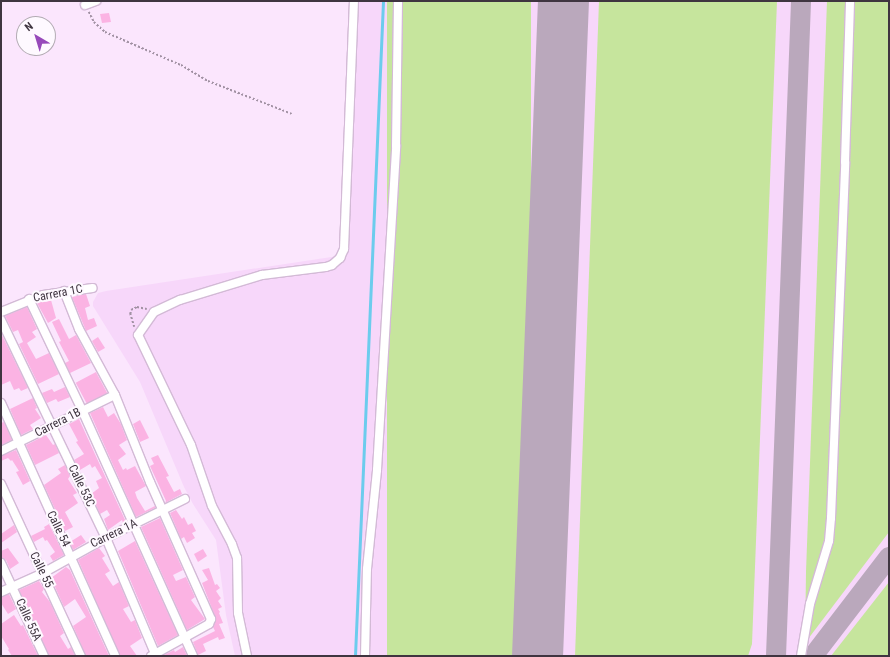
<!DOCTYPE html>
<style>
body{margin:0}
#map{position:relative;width:890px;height:657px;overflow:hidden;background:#fbe6fd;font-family:"Roboto Condensed",sans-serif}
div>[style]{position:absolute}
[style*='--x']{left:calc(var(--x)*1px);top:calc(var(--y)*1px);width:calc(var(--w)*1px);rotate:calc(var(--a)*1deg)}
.built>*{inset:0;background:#f7d7fa}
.green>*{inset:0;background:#c6e59d;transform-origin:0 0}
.stream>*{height:2.5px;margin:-1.25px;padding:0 1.25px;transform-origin:1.25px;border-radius:1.25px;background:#6ccced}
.taxiway>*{height:20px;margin:-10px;padding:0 10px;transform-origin:10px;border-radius:10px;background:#baa8bc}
.runway>*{height:51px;margin:-25.5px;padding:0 25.5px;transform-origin:25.5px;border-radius:25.5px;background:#baa8bc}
.building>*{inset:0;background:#fbb3e3;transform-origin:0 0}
.path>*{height:1.5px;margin-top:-0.75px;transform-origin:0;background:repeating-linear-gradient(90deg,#a191a3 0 2px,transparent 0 4px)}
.roads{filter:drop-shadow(1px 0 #d3bad6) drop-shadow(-1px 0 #d3bad6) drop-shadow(0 1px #d3bad6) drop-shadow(0 -1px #d3bad6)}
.minor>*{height:8px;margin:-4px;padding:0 4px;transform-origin:4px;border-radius:4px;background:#fff}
span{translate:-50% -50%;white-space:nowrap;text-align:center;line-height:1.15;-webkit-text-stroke:4px #fef9ff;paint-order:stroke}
.street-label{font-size:12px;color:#3f3540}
.frame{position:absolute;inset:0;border:2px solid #3f3540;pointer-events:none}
.north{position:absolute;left:16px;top:16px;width:40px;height:40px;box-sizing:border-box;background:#fef9ff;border:1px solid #b2abb3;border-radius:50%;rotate:322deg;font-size:11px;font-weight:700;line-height:16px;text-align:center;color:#3f3540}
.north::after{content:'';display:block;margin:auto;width:14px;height:18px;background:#9749ba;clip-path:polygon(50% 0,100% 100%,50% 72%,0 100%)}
</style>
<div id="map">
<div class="built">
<i style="clip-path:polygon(350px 1px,889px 1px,889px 656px,235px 656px,226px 615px,216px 540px,193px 504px,184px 487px,140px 382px,93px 306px,93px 302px,98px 293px,106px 291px,338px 256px,340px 252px)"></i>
</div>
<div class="green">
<i style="left:387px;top:1px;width:144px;height:655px"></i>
<i style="clip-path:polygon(599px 1px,777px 1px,752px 644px,748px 656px,575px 656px)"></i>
<i style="clip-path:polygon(827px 1px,889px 1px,889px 532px,805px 643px,806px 572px)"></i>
<i style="clip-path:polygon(889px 582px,889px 656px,831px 656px)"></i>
</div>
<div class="stream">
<i style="--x:355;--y:656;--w:656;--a:-87.55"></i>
</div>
<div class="taxiway">
<i style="--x:776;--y:656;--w:655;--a:-87.81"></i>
<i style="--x:813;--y:656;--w:125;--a:-52.5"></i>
</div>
<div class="runway">
<i style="--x:537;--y:656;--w:656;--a:-87.73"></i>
</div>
<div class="building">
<i style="clip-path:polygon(109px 13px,111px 22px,102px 23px,100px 14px)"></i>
<i style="clip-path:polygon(86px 294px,90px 306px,85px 308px,88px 320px,94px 318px,97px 326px,86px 331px,72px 297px)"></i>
<i style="clip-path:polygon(51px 300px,56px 318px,48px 323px,37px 303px)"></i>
<i style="clip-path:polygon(27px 307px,37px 329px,32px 332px,36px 337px,27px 343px,36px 359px,49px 353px,59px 374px,38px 384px,19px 344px,23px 342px,18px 330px,13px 332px,5px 316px)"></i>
<i style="clip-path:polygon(59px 319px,69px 339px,76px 335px,91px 363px,70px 373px,65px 363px,69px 361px,59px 342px,61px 341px,52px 322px)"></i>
<i style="clip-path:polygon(1px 333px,28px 388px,21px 391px,19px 388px,14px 390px,10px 381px,1px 385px)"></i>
<i style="clip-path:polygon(98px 337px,105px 348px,98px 352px,92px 341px)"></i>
<i style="left:96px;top:372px;width:24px;height:23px;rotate:62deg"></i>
<i style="clip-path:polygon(65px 387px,70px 397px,58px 402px,56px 399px,47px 403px,42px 393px,52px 389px,54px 392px)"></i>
<i style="clip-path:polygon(33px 398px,37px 408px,35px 409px,41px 418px,30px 425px,33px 429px,21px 435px,10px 409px)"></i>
<i style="clip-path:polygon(103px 407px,108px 417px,114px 413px,121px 424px,127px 440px,119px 445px,126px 454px,118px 460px,123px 470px,126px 468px,127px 470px,135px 466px,146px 486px,135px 492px,137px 498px,145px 511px,155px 506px,155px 508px,136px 517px,90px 413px)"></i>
<i style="clip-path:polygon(79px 419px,126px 522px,123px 523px,122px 520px,108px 530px,104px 519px,110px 515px,107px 510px,100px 514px,91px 494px,99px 488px,96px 481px,102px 478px,95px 466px,92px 468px,90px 464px,80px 470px,74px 460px,84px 454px,76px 442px,78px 441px,69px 424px)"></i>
<i style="clip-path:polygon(140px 420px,149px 438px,140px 442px,133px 424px)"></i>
<i style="clip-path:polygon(4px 422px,12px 440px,1px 445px,1px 423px)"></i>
<i style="clip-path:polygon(46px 435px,53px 445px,55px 444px,59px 453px,35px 465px,26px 445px)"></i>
<i style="clip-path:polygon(16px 450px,30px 481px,23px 485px,16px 472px,19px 471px,12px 460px,11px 461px,8px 458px,1px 461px,1px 456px)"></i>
<i style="clip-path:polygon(158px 455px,169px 476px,166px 477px,174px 492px,180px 489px,182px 494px,165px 503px,166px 501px,150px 466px,154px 464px,151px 458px)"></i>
<i style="clip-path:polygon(65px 465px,70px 476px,68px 479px,77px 493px,73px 495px,78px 503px,65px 512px,73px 527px,65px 531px,44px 485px,61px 473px,58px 469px)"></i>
<i style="clip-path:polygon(176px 510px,182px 519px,184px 517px,188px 525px,192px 523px,196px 531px,192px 533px,195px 538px,187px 543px,184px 537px,181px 539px,170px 513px)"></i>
<i style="clip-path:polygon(160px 518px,183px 570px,173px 575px,176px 581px,186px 577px,195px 597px,191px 600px,205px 619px,187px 630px,141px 527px)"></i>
<i style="clip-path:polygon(49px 524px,64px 555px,53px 561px,50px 556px,55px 552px,47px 540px,45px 541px,43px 537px,34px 542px,31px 536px,45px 529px,44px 527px)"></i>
<i style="clip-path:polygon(14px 525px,17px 532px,1px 543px,1px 534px)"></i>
<i style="clip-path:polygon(81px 535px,86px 542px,73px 550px,70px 542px)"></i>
<i style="clip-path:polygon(135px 541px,178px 635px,158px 646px,118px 551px)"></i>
<i style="clip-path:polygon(8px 548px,19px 563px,10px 569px,6px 560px,1px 558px,1px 551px)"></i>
<i style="clip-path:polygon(99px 548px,105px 556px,102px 558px,110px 571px,105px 574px,113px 586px,119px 582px,129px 606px,123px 609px,131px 622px,135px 620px,142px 638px,130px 646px,137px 656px,120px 656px,78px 560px)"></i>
<i style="clip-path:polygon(203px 549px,207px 556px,198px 562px,194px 554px)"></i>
<i style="clip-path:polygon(66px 567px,70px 570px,109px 656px,86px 656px,73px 626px,86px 617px,75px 599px,64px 607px,51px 578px)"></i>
<i style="clip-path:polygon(209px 568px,215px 585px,217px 584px,220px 588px,216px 591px,220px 597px,221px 598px,218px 601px,222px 607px,218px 609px,220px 612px,217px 615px,219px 613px,223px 623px,219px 624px,225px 638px,219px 640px,218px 637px,203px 644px,206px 651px,198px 655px,193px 642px,215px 631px,213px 627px,216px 619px,202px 583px,208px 580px,202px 570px)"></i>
<i style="clip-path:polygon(39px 581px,44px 589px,42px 592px,50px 602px,64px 633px,60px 636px,68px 649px,71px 647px,75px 656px,49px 656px,19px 590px)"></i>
<i style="clip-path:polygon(9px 594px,16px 609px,8px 614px,1px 603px,1px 597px)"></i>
<i style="clip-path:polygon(14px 615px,21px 626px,23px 625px,38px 656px,12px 656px,8px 650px,9px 649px,1px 636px,1px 624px)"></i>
<i style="clip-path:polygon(183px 647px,187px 656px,162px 656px,174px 650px,175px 652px)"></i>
</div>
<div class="path">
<i style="--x:89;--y:12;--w:11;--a:63"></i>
<i style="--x:94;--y:22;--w:15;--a:42"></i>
<i style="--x:105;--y:32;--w:83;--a:23.5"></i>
<i style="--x:181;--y:65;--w:31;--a:31"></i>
<i style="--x:208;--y:81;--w:90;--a:21.4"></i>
<i style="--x:134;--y:327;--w:14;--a:-107"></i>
<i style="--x:130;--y:314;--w:4;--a:-76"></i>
<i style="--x:131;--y:310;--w:7;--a:-27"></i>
<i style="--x:137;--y:307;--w:10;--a:11"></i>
</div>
<div class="roads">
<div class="minor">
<i style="--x:85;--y:5;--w:12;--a:-20"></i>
<i style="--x:64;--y:291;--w:41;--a:68.5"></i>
<i style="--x:79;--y:329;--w:75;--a:61.4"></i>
<i style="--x:115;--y:395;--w:94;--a:68.1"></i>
<i style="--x:150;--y:482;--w:150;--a:66"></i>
<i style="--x:211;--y:619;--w:5;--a:112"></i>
<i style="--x:209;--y:624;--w:66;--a:151.1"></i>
<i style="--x:29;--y:299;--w:123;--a:64.5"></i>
<i style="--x:82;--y:410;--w:270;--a:65.7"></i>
<i style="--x:1;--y:312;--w:45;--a:-22"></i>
<i style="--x:43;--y:295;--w:50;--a:-8"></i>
<i style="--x:1;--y:320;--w:242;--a:64.3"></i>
<i style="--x:106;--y:538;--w:128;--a:67"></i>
<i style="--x:1;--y:403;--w:277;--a:65.7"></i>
<i style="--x:1;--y:451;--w:127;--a:-26.2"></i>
<i style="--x:1;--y:484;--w:190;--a:65.1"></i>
<i style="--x:1;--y:563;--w:102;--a:65.2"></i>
<i style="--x:1;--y:592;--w:46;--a:-24.3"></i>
<i style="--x:43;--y:573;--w:72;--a:-29.1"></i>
<i style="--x:106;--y:538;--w:88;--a:-26.3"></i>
<i style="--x:247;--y:656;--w:44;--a:-101.8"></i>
<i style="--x:238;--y:613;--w:55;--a:-91"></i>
<i style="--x:237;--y:558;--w:15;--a:-110"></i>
<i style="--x:232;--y:544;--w:43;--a:-117.8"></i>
<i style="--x:212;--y:506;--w:65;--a:-109"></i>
<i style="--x:191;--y:445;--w:122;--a:-115.7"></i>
<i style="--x:138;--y:335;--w:28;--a:-55"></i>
<i style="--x:154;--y:312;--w:29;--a:-25"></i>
<i style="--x:180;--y:300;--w:86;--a:-17"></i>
<i style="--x:262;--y:275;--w:64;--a:-7.1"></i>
<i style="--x:326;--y:267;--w:6;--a:-18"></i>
<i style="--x:332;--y:265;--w:11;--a:-41"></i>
<i style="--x:340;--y:258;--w:10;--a:-66"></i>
<i style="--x:344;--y:249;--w:248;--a:-87.7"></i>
<i style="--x:365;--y:656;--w:87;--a:-88.7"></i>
<i style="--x:367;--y:569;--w:100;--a:-84.2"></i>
<i style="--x:377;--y:470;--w:325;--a:-86.6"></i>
<i style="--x:396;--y:146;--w:145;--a:-89.2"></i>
<i style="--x:801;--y:656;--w:53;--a:-80.2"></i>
<i style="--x:810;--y:604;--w:66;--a:-73.2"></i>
<i style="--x:829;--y:541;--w:23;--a:-85"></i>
<i style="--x:831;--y:518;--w:356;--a:-87.7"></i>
<i style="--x:845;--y:162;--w:161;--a:-88.2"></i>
</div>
</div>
<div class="street-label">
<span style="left:58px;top:294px;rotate:-11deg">Carrera 1C</span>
<span style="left:58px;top:423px;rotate:-27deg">Carrera 1B</span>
<span style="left:81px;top:486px;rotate:64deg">Calle 53C</span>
<span style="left:58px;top:529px;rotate:64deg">Calle 54</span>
<span style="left:114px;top:534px;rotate:-26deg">Carrera 1A</span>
<span style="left:41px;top:570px;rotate:64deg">Calle 55</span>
<span style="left:28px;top:620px;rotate:65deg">Calle 55A</span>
</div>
<div class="frame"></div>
<div class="north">N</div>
</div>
